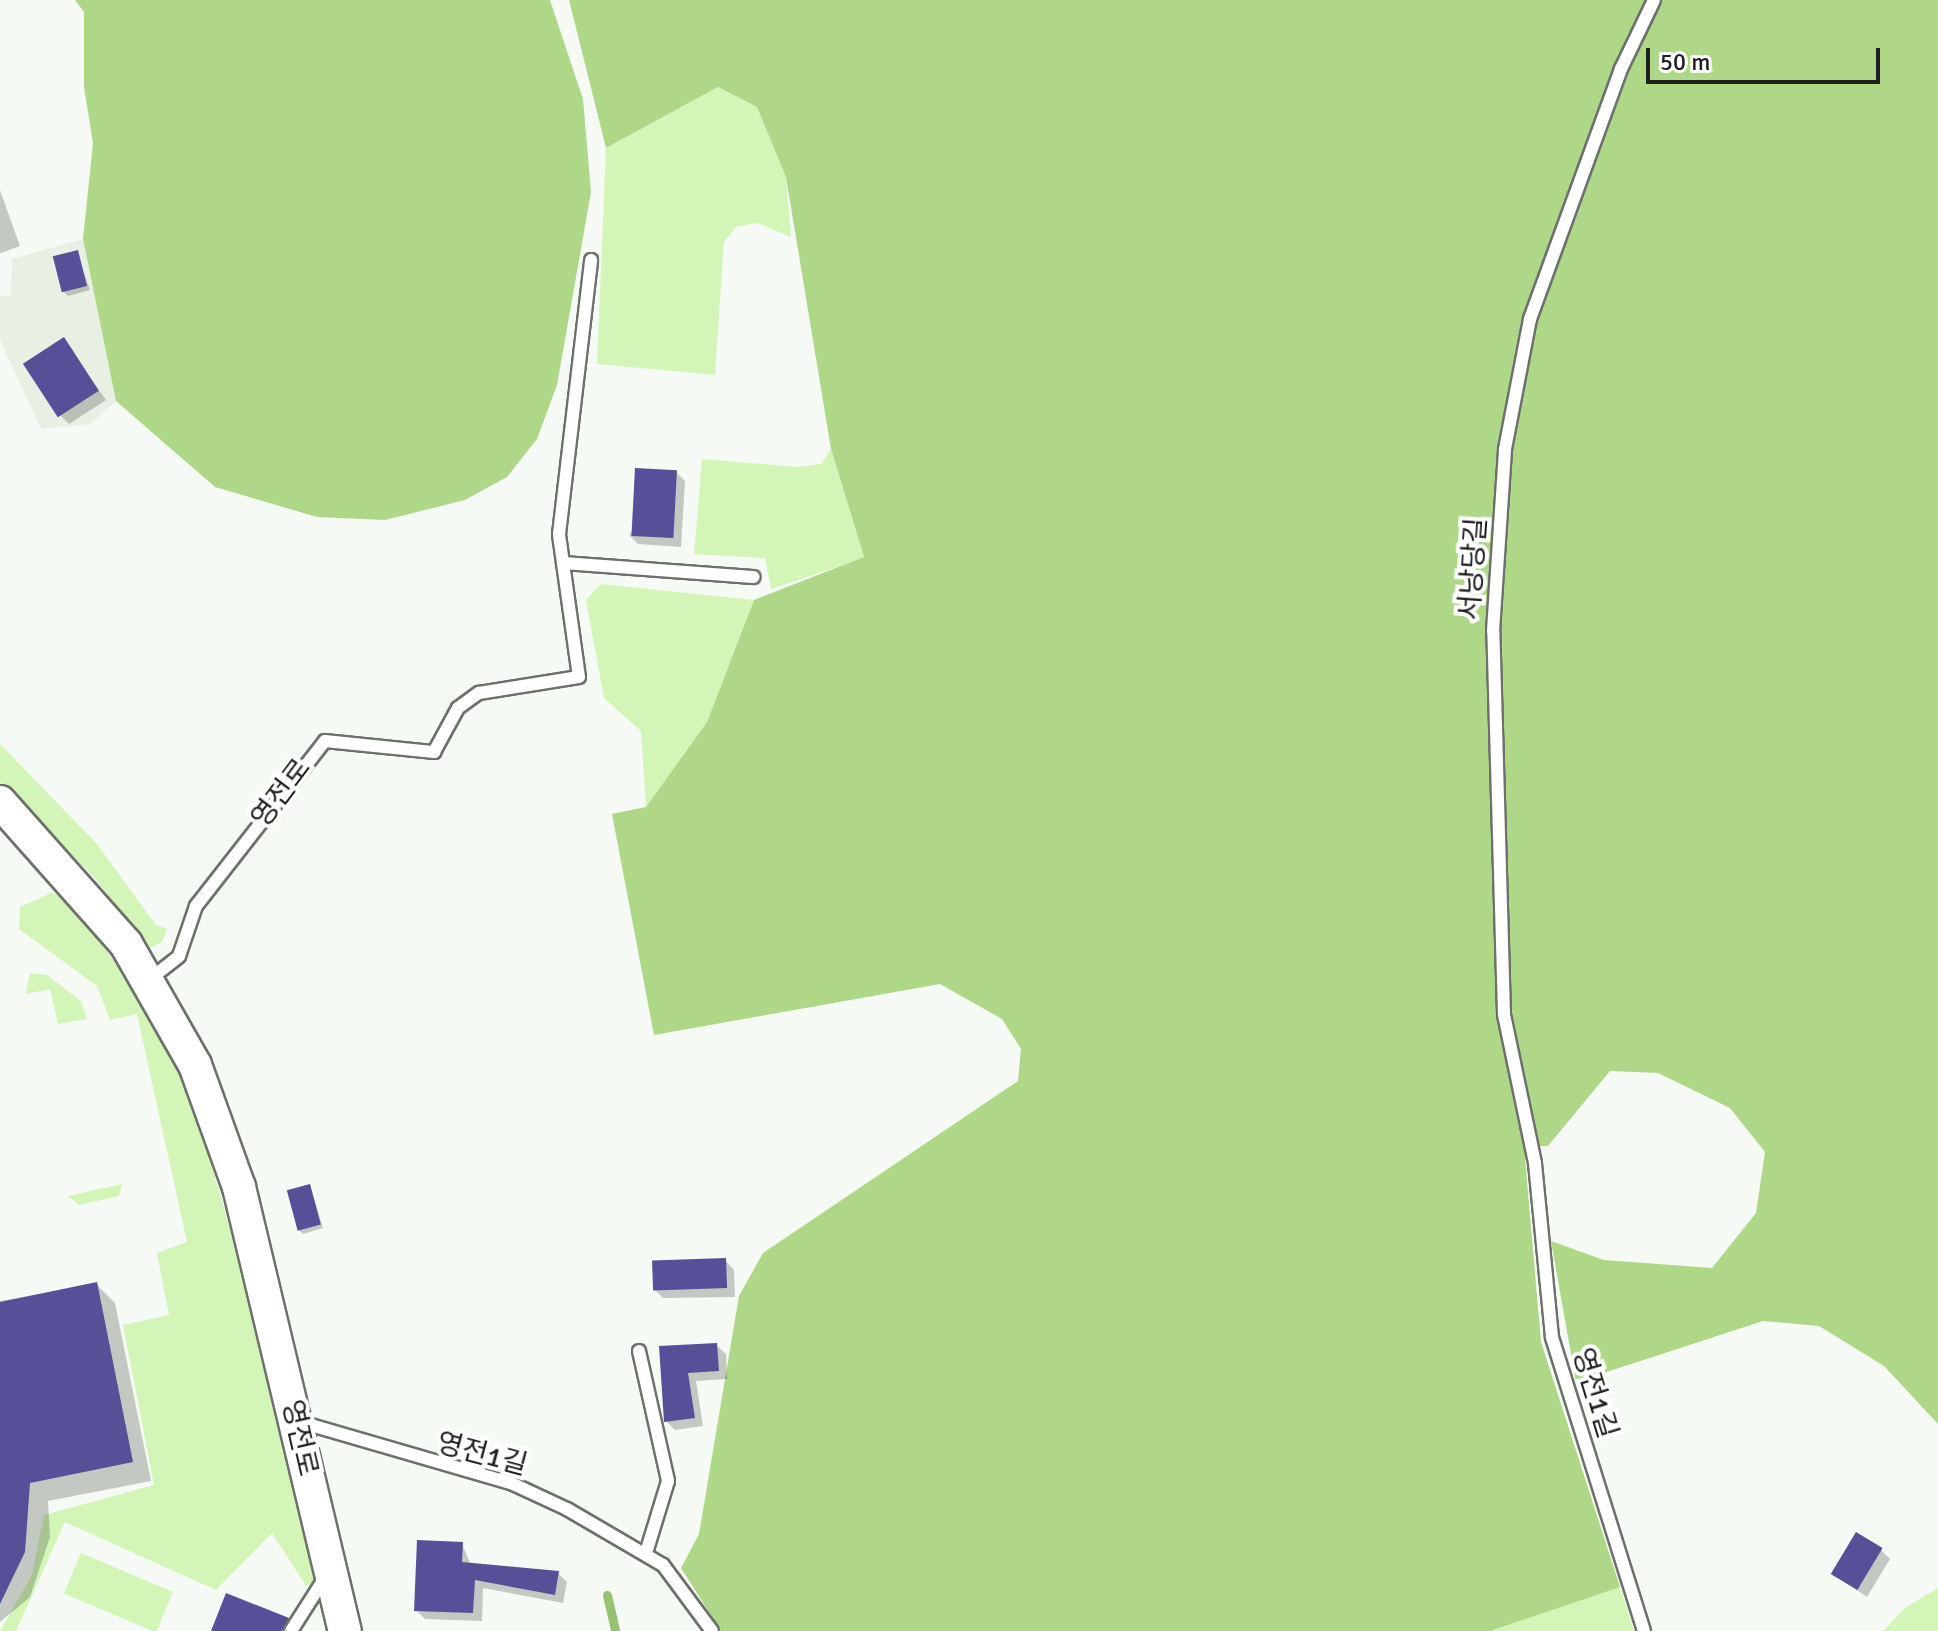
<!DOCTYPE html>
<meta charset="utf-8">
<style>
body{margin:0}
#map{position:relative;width:1938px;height:1631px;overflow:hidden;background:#f6faf4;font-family:Signika,"Noto Sans KR",sans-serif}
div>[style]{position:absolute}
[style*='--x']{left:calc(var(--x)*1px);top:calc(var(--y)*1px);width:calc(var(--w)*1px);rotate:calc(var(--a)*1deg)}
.built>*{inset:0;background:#e8f0e3}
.green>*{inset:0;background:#d4f5b8;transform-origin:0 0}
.forest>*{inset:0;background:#aed888}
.shadow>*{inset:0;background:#0003}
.stream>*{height:9px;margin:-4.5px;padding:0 4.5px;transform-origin:4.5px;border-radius:4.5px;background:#99c173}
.building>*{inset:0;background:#574f97;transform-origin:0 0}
.roads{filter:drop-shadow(2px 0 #6d706b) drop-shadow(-2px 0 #6d706b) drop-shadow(0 2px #6d706b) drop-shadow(0 -2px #6d706b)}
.service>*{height:12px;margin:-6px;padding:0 6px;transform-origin:6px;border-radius:6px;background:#fff}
.tertiary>*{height:32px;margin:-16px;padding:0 16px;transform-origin:16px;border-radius:16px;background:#fff}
span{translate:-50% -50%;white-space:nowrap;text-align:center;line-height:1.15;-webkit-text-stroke:8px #fff;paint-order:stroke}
.street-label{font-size:28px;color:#20211f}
.scale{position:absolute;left:1646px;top:48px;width:234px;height:36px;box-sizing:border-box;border:4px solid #20211f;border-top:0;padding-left:10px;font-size:24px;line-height:28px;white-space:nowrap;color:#20211f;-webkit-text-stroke:6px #fff;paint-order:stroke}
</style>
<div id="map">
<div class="built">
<i style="clip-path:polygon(83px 239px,116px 401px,90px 424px,41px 429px,0 340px,0 296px,11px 295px,12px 259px)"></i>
</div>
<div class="green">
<i style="clip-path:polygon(718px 87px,757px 107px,786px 177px,791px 237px,757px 223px,736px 227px,724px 242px,715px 375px,597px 364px,606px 148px)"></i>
<i style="clip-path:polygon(831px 449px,864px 558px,771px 589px,765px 558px,694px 554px,702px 459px,798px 467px,821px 464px)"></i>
<i style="clip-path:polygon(601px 584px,754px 600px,707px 722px,646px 807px,641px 731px,604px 698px,586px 600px)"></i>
<i style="clip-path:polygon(0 744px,97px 844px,156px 925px,167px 929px,162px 942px,150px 948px,93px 876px,0 782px)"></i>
<i style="clip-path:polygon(51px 893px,66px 896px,141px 998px,193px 1102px,254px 1311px,317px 1584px,306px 1586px,272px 1533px,216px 1590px,65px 1522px,16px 1631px,0 1631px,32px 1575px,44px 1515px,154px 1485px,123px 1325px,169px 1315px,157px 1253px,187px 1242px,137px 1014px,110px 1020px,97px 986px,19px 929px,20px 907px)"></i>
<i style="clip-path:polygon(30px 973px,47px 975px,81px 1001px,87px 1019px,58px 1024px,50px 989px,26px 994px)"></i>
<i style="clip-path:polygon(122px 1184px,119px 1196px,79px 1205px,68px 1196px)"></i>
<i style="left:81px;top:1553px;width:100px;height:44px;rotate:23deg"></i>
<i style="clip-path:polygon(1620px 1587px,1634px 1631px,1490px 1631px,1519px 1618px)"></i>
<i style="clip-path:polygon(1938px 1588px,1938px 1631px,1883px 1631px,1905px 1608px)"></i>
</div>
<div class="forest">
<i style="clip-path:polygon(75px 0,550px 0,583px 99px,591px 192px,557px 385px,537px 439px,507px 477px,465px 500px,385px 520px,317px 517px,215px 487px,116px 401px,83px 239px,93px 143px,84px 87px,84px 12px)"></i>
<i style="clip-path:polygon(569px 0,1938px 0,1938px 1424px,1884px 1366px,1819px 1326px,1763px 1321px,1576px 1382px,1551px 1241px,1604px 1260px,1712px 1268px,1756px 1213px,1765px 1152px,1730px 1108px,1658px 1073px,1610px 1071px,1548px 1146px,1524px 1146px,1541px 1342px,1620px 1587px,1490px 1631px,721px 1631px,681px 1568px,699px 1534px,739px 1296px,763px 1253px,1018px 1081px,1021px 1049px,1002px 1019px,940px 984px,654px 1035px,612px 814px,646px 807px,707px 722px,754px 600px,864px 557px,831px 449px,786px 177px,757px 107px,718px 87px,606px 148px)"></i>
</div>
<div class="shadow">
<i style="clip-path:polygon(0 190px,20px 246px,1px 253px,0 253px)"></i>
<i style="clip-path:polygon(77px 253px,90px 290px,68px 296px,64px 292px)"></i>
<i style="clip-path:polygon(63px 340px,106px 400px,69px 424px,60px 415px)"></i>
<i style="clip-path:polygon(676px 472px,685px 481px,681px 547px,638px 544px,629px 535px)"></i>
<i style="clip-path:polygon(310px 1186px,323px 1228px,303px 1234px,299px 1230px)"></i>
<i style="clip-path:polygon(725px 1260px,734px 1270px,735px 1297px,663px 1298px,654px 1289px)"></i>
<i style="clip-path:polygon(96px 1284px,115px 1303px,151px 1481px,48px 1501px,50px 1537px,30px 1597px,0 1622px,0 1301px)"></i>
<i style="clip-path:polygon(716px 1345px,726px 1354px,727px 1379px,696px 1381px,703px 1426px,675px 1430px,666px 1421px,662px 1348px)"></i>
<i style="clip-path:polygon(462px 1544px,471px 1565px,558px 1573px,567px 1582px,563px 1603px,483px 1588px,482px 1621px,425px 1619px,416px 1610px)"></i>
<i style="clip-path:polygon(1881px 1550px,1890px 1559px,1867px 1597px,1833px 1574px)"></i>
</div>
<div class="stream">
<i style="--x:607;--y:1595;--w:37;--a:77"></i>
</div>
<div class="building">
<i style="left:78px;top:250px;width:37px;height:26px;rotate:76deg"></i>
<i style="left:64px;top:337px;width:64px;height:49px;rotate:57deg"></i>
<i style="left:635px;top:468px;width:42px;height:68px;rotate:3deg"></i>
<i style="left:310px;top:1184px;width:42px;height:24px;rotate:75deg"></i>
<i style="left:726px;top:1258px;width:30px;height:74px;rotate:88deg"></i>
<i style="clip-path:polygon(97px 1282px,133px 1462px,30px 1483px,25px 1552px,0 1604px,0 1302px)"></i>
<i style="clip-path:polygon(717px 1343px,719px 1371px,688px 1373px,695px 1418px,664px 1422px,659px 1346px)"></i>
<i style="left:1856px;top:1532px;width:31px;height:49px;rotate:31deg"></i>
<i style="clip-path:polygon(417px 1540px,463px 1542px,462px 1562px,559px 1571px,555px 1595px,475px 1580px,473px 1613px,414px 1611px)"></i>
<i style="clip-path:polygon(226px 1593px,289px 1618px,282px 1631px,211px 1631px)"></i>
</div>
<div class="roads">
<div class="service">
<i style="--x:563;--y:563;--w:191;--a:4.2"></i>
<i style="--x:150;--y:979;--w:37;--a:-38"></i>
<i style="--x:179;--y:956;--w:53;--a:-71.2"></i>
<i style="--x:196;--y:906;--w:209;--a:-52"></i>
<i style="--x:325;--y:741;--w:110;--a:5.8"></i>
<i style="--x:434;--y:752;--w:50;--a:-61.4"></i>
<i style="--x:458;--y:708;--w:26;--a:-36"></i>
<i style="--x:479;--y:693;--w:101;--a:-9.1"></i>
<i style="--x:579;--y:677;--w:144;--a:-98"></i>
<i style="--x:559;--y:534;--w:276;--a:-83.3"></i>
<i style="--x:639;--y:1351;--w:133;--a:77.4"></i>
<i style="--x:668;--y:1481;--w:75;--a:107"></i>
<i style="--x:297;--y:1421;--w:223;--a:16.2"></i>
<i style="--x:511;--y:1483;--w:62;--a:24.9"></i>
<i style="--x:567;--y:1509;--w:111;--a:30.3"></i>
<i style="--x:663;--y:1565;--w:82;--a:53.4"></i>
<i style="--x:291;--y:1631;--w:65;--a:-57.5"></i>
<i style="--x:1644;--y:1631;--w:308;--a:-107.4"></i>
<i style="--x:1552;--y:1337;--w:175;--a:-95.6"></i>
<i style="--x:1535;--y:1163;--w:152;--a:-101.8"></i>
<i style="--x:1504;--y:1014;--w:383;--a:-91.6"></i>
<i style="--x:1493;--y:631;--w:182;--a:-86.2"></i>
<i style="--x:1505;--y:449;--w:132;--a:-79.1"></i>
<i style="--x:1530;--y:319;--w:266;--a:-70"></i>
<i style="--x:1621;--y:69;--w:76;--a:-64.4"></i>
</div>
<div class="tertiary">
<i style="--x:0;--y:802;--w:190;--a:48.4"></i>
<i style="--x:126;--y:944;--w:139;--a:60.3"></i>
<i style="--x:195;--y:1065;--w:130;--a:70.2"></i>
<i style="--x:239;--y:1187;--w:456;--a:76.6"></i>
</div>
</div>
<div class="street-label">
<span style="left:1473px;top:569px;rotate:-86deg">서낭당길</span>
<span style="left:281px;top:793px;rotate:-53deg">영전로</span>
<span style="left:1595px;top:1393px;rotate:73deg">영전1길</span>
<span style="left:300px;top:1438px;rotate:77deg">영전로</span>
<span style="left:482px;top:1454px;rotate:15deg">영전1길</span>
</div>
<div class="scale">50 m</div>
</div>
